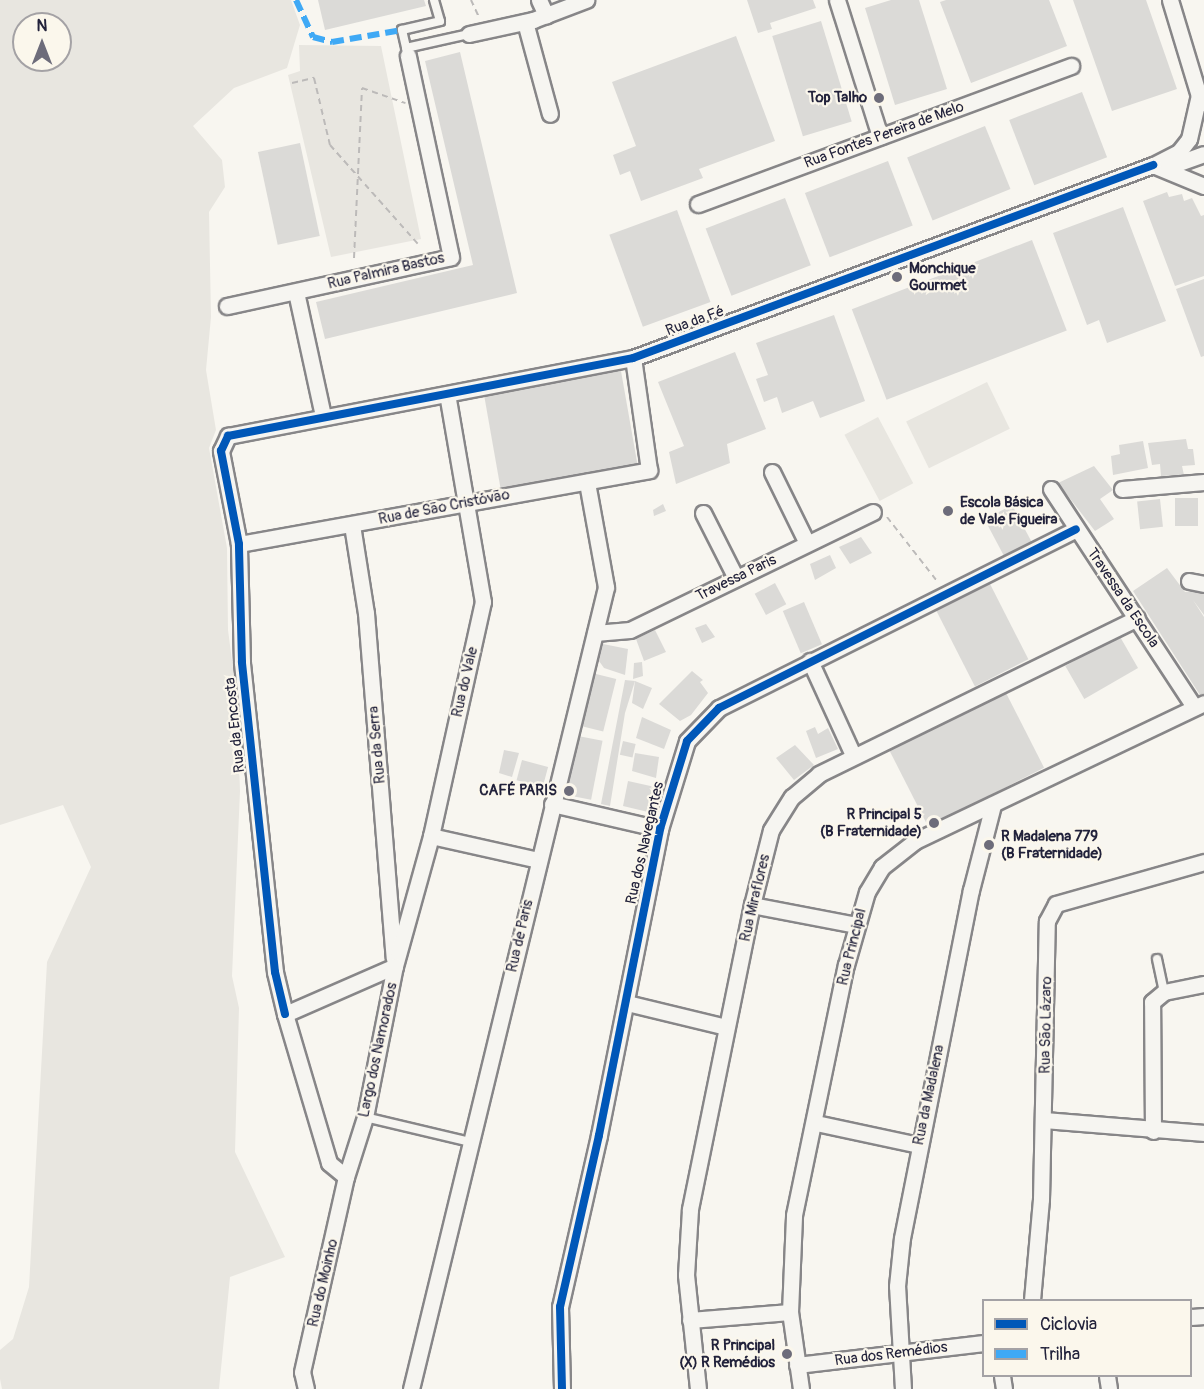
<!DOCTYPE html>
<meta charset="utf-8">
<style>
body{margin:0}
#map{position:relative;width:1204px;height:1389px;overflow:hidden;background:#f8f6f0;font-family:Pangolin,sans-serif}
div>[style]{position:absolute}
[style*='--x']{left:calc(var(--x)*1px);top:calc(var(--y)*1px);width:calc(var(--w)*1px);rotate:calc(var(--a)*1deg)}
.green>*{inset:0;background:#e8e6e0;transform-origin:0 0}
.building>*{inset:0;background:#dbdad7;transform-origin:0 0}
.path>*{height:2px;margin-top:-1px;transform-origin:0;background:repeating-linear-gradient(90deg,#bcbab9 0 6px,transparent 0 10.5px)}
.roads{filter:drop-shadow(2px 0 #878688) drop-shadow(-2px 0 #878688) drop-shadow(0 2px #878688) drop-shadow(0 -2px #878688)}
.service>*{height:8px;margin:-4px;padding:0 4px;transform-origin:4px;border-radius:4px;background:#f6f5f1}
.minor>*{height:15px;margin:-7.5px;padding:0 7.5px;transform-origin:7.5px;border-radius:7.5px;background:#f6f5f1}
.quiet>*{height:6px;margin-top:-3px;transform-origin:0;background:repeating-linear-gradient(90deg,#3fa9f5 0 12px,transparent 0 18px)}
.cycleway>*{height:8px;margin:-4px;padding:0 4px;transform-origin:4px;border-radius:4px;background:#0057b8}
.dots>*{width:16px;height:16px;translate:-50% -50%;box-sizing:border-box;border:3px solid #fbf7ec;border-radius:50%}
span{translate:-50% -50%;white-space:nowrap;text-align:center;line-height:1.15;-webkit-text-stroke:4.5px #fbf7ec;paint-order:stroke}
.poi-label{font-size:15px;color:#22223b;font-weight:700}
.right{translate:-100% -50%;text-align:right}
.left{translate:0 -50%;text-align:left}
.street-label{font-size:15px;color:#22223b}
.legend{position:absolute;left:982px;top:1299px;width:210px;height:78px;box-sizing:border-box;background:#fbf7ec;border:2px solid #a4a2a5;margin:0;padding:8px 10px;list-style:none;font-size:18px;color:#22223b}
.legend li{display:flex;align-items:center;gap:12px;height:30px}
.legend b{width:30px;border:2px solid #a4a2a5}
.north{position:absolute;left:12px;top:12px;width:60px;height:60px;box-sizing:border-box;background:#fbf7ec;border:2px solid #a4a2a5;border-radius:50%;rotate:0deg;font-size:16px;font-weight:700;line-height:24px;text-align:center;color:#22223b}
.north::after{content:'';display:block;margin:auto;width:21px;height:27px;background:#6d6c7a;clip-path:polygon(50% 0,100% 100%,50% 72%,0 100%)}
</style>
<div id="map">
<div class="green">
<i style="clip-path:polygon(evenodd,0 0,291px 0,300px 25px,287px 68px,234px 88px,193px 126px,222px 160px,225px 187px,209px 212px,211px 317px,206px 370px,216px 430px,209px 448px,227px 548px,228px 630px,237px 699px,240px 791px,232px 976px,239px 1008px,235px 1152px,285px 1257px,230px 1277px,219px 1389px,2px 1389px,0 1379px,0 1350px,13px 1339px,29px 1287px,47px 962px,91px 867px,63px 805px,0 825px,0 0,24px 24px,60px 24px,60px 60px,24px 60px,24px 24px)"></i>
<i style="clip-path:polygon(299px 45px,381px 46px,421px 239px,331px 257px,288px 75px,300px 71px)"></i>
<i style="left:987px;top:382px;width:52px;height:90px;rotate:64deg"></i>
<i style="left:878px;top:417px;width:75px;height:38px;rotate:62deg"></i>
</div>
<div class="building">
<i style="clip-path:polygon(318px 0,424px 0,426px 6px,325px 30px)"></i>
<i style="clip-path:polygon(747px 0,813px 0,816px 8px,770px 23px,772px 29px,758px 33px)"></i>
<i style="clip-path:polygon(891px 0,919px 0,947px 89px,895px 105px,865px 8px)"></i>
<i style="clip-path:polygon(946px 0,1049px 0,1067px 46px,971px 83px,940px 2px)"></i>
<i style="clip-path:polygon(1073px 0,1146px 0,1177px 89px,1112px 111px)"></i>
<i style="left:821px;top:21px;width:105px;height:51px;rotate:73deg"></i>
<i style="clip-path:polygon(736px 36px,775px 141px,699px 169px,703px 178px,641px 201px,630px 171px,620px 175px,613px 155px,636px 146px,612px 82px)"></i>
<i style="clip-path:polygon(460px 52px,517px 293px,325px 339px,316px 302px,473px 265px,425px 61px)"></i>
<i style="left:1082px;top:92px;width:70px;height:78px;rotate:69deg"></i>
<i style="left:985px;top:126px;width:68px;height:84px;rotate:68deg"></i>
<i style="left:300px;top:143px;width:95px;height:43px;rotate:78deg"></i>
<i style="left:888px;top:161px;width:69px;height:89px;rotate:69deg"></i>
<i style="clip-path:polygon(1167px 192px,1169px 197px,1182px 194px,1184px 201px,1192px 198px,1201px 216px,1204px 215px,1204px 276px,1175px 286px,1143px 201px)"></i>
<i style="left:785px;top:198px;width:72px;height:85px;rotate:69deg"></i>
<i style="clip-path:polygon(1123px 207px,1166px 321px,1107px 343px,1099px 320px,1087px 325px,1053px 233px)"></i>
<i style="left:677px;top:210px;width:98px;height:72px;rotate:70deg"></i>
<i style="left:1032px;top:240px;width:97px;height:193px;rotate:69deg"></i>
<i style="clip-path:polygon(1204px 279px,1204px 356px,1201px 357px,1176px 289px)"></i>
<i style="clip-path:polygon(834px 315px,865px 401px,820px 418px,813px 401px,782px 413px,777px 397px,764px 402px,756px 379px,768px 375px,756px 343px)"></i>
<i style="clip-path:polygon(735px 352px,766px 429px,727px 444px,730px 463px,676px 484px,669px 452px,684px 446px,658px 382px)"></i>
<i style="left:621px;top:371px;width:94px;height:139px;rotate:80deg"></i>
<i style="clip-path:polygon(1186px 439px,1188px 449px,1193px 449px,1195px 465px,1182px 466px,1184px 475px,1161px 476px,1160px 464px,1152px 465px,1148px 443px)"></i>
<i style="clip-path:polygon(1143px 441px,1148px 468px,1113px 475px,1111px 456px,1120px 454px,1119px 445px)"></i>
<i style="clip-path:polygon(1094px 466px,1113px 490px,1100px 499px,1114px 519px,1095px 531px,1058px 483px)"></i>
<i style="left:1175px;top:498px;width:23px;height:28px"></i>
<i style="left:1160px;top:499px;width:28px;height:23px;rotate:84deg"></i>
<i style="clip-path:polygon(663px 504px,666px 511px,654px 516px,653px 510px)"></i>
<i style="left:1012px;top:505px;width:45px;height:31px;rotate:62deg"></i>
<i style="clip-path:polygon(861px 537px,872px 553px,850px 564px,839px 547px)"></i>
<i style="clip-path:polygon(830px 555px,836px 568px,815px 580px,810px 564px)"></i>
<i style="clip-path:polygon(1167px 568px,1185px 592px,1204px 590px,1204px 615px,1193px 600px,1204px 617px,1204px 694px,1200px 695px,1133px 591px)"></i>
<i style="left:988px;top:580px;width:89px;height:60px;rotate:63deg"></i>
<i style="left:775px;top:583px;width:24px;height:23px;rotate:62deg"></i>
<i style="left:804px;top:602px;width:46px;height:23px;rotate:67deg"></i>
<i style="clip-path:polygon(706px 624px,715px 637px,702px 643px,695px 628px)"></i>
<i style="clip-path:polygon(655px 630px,666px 652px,644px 661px,636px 639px)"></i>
<i style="left:1119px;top:635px;width:38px;height:62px;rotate:60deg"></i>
<i style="clip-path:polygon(603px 644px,628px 649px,625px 675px,604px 668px,599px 661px)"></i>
<i style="clip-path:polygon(642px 662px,643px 676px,633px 679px,634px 663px)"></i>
<i style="clip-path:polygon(692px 671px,703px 680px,700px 682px,708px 693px,691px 715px,680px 721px,659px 704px)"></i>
<i style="left:592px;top:673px;width:25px;height:54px;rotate:14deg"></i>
<i style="clip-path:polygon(625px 680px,635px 681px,625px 713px,610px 806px,601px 804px)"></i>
<i style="clip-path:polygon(635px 681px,652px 688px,643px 709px,632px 703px)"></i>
<i style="left:1005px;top:691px;width:86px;height:130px;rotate:63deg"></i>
<i style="clip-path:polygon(642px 717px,671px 730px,664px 749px,636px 738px)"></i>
<i style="clip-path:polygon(815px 727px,818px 734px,828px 728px,838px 749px,816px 758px,806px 731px)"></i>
<i style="left:578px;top:736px;width:25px;height:60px;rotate:11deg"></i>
<i style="left:623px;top:741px;width:13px;height:14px;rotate:13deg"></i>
<i style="clip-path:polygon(795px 745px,814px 765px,794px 780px,776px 758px)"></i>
<i style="clip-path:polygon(504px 750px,519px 753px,512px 777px,499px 773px)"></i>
<i style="clip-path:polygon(635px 753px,659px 757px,656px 778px,632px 771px)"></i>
<i style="left:522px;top:760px;width:27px;height:21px;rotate:15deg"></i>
<i style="clip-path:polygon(628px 781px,655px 787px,654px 807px,648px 812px,623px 806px)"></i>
</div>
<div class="path">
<i style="--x:471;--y:0;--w:19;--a:65"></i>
<i style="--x:292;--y:83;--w:23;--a:-13"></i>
<i style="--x:314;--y:78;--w:69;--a:76.6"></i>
<i style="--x:330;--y:145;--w:132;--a:48.4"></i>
<i style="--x:354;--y:258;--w:170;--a:-87.3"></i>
<i style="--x:362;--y:88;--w:46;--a:19.2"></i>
<i style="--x:887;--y:517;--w:81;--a:52"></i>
</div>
<div class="roads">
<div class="service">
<i style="--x:406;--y:48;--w:65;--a:-12.5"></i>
<i style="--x:408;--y:56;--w:27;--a:-103"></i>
<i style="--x:402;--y:30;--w:39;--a:-13"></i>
<i style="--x:440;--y:21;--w:22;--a:-106"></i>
<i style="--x:1157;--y:959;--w:34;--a:78"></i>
<i style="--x:365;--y:1117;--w:108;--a:13.4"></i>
</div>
<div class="minor">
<i style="--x:539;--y:0;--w:17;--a:65"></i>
<i style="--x:837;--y:0;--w:143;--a:72.5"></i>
<i style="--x:1170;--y:0;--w:108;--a:73.2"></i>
<i style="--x:525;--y:22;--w:95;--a:74.8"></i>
<i style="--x:469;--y:34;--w:66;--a:-12.3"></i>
<i style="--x:533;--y:20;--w:57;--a:-20.7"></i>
<i style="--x:1199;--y:95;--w:45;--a:102.8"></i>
<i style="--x:1189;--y:139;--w:16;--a:128"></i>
<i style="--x:1179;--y:152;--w:29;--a:153"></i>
<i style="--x:1153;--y:165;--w:55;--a:22.4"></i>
<i style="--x:1165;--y:168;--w:41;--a:-19.7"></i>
<i style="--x:698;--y:204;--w:398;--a:-20.3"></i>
<i style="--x:296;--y:292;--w:127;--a:77.7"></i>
<i style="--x:227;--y:306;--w:229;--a:-12.3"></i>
<i style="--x:451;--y:257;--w:206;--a:-102.1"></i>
<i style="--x:772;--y:472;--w:79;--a:63.8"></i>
<i style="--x:1051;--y:489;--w:261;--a:56.7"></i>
<i style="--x:1122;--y:489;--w:82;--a:-4.9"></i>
<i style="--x:703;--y:513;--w:73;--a:63.1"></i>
<i style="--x:352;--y:525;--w:89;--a:81"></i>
<i style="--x:366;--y:613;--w:346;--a:85.4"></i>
<i style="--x:239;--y:544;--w:417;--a:-10.2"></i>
<i style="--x:649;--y:470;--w:113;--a:-98.1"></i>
<i style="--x:1189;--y:581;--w:15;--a:11"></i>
<i style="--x:595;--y:633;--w:35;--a:-5"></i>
<i style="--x:630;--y:630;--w:270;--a:-25.9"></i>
<i style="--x:810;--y:661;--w:103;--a:65.4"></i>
<i style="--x:552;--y:804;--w:111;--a:13"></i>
<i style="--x:431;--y:836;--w:110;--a:12.6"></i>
<i style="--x:752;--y:905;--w:106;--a:10.9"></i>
<i style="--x:395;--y:966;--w:135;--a:-74.5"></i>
<i style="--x:431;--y:836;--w:240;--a:-77.5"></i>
<i style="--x:483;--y:602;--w:211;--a:-99.8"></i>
<i style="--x:627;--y:1003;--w:102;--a:13.6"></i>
<i style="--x:285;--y:1014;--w:43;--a:-103.4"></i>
<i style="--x:275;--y:972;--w:312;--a:-96.1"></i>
<i style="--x:242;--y:662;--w:118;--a:-91.5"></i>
<i style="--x:239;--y:544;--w:95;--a:-101"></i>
<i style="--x:221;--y:451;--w:17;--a:-65"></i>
<i style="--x:228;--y:436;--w:412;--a:-10.9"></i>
<i style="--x:633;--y:358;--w:555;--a:-20.36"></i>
<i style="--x:1044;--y:1120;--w:161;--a:4.6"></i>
<i style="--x:816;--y:1123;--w:105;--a:12.1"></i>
<i style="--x:1153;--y:1131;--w:129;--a:-90.4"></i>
<i style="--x:1152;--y:1002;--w:16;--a:-40"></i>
<i style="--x:1164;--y:992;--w:41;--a:-11.3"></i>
<i style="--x:1032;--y:1300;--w:101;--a:-84.9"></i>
<i style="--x:1041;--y:1199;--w:278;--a:-88.8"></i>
<i style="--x:1047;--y:921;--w:19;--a:-62"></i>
<i style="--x:1056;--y:904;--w:154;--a:-15.8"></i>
<i style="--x:1190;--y:1317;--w:14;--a:-4"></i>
<i style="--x:690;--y:1320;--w:100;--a:-4.6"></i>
<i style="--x:797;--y:1365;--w:188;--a:-6.7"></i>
<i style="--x:1002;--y:1376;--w:13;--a:81"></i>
<i style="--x:1107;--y:1376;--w:13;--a:81"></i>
<i style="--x:306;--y:1389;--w:17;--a:-103"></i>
<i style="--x:302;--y:1372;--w:200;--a:-77.3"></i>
<i style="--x:346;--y:1177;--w:63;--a:-72.4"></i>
<i style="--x:365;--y:1117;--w:154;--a:-78.8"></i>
<i style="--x:395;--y:966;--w:120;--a:156.4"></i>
<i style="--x:285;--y:1014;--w:155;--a:73.5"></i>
<i style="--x:329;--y:1163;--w:22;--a:39"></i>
<i style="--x:411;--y:1389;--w:825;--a:-76.33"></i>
<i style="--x:606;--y:587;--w:107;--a:-100.3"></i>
<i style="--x:562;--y:1389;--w:82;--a:-91.4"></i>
<i style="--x:560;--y:1307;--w:176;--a:-77.2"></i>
<i style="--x:599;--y:1135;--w:312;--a:-78.7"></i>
<i style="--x:660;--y:829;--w:92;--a:-72.9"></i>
<i style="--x:687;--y:741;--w:46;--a:-45.9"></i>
<i style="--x:719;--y:708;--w:399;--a:-26.6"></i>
<i style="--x:698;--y:1389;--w:115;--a:-96"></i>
<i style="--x:686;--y:1275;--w:66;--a:-86.5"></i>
<i style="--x:690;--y:1209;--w:310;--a:-78.5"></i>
<i style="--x:752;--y:905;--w:77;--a:-75.8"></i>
<i style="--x:771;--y:830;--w:39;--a:-58"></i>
<i style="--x:792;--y:797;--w:35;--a:-40"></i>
<i style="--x:819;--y:774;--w:354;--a:-26.1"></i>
<i style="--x:801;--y:1389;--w:78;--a:-98.1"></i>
<i style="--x:790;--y:1312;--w:97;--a:-87.6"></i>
<i style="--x:794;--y:1215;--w:255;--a:-78.3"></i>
<i style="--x:846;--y:965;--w:76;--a:-74"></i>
<i style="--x:867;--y:892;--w:29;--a:-59"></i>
<i style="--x:882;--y:867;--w:42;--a:-38.2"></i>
<i style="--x:915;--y:841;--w:320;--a:-25.5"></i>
<i style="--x:903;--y:1389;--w:103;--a:-93.3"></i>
<i style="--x:897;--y:1286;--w:48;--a:-84.1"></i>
<i style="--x:902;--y:1238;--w:355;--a:-78.8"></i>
<i style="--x:971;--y:890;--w:88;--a:-75.5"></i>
</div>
</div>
<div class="quiet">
<i style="--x:296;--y:0;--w:41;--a:65.3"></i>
<i style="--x:313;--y:37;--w:20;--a:15"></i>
<i style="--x:332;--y:42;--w:71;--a:-9.7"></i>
</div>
<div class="cycleway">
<i style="--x:285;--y:1014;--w:43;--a:-103.4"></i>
<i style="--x:275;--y:972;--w:312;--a:-96.1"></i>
<i style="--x:242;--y:662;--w:118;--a:-91.5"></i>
<i style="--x:239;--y:544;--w:95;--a:-101"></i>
<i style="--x:221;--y:451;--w:17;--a:-65"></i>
<i style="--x:228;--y:436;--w:412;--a:-10.9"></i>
<i style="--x:633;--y:358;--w:555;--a:-20.36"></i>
<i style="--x:562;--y:1389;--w:82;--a:-91.4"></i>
<i style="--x:560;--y:1307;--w:176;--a:-77.2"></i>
<i style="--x:599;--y:1135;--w:312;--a:-78.7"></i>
<i style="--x:660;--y:829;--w:92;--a:-72.9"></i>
<i style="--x:687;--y:741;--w:46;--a:-45.9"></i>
<i style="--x:719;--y:708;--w:399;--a:-26.6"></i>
</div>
<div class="dots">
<i style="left:879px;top:98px;background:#6d6c7a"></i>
<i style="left:897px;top:277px;background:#6d6c7a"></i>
<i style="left:948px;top:511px;background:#6d6c7a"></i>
<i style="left:569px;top:791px;background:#6d6c7a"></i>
<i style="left:934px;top:823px;background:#6d6c7a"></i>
<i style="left:989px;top:845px;background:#6d6c7a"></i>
<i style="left:787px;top:1354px;background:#6d6c7a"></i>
</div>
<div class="poi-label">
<span class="right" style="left:867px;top:98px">Top Talho</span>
<span class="left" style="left:909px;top:277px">Monchique<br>Gourmet</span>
<span class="left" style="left:960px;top:511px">Escola Básica<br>de Vale Figueira</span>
<span class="right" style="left:557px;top:791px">CAFÉ PARIS</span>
<span class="right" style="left:922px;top:823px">R Principal 5<br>(B Fraternidade)</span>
<span class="left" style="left:1001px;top:845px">R Madalena 779<br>(B Fraternidade)</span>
<span class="right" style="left:775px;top:1354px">R Principal<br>(X) R Remédios</span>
</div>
<div class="street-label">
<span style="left:884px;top:135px;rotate:-20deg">Rua Fontes Pereira de Melo</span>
<span style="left:386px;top:271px;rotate:-13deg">Rua Palmira Bastos</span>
<span style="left:695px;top:321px;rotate:-20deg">Rua da Fé</span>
<span style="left:444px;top:507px;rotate:-11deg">Rua de São Cristóvão</span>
<span style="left:736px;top:578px;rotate:-26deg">Travessa Paris</span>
<span style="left:1123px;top:598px;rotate:56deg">Travessa da Escola</span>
<span style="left:465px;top:682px;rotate:-77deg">Rua do Vale</span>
<span style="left:235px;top:725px;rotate:-96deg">Rua da Encosta</span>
<span style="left:377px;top:745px;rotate:-95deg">Rua da Serra</span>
<span style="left:645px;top:843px;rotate:-77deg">Rua dos Navegantes</span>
<span style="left:755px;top:898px;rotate:-77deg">Rua Miraflores</span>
<span style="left:520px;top:936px;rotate:-77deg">Rua de Paris</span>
<span style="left:852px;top:947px;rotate:-76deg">Rua Principal</span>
<span style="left:1046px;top:1025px;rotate:-89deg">Rua São Lázaro</span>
<span style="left:378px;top:1050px;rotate:-78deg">Largo dos Namorados</span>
<span style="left:929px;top:1095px;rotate:-78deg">Rua da Madalena</span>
<span style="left:323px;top:1283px;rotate:-77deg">Rua do Moinho</span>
<span style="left:891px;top:1354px;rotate:-7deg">Rua dos Remédios</span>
</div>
<ul class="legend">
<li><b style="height:8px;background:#0057b8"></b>Ciclovia</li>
<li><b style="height:8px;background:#3fa9f5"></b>Trilha</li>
</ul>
<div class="north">N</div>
</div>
